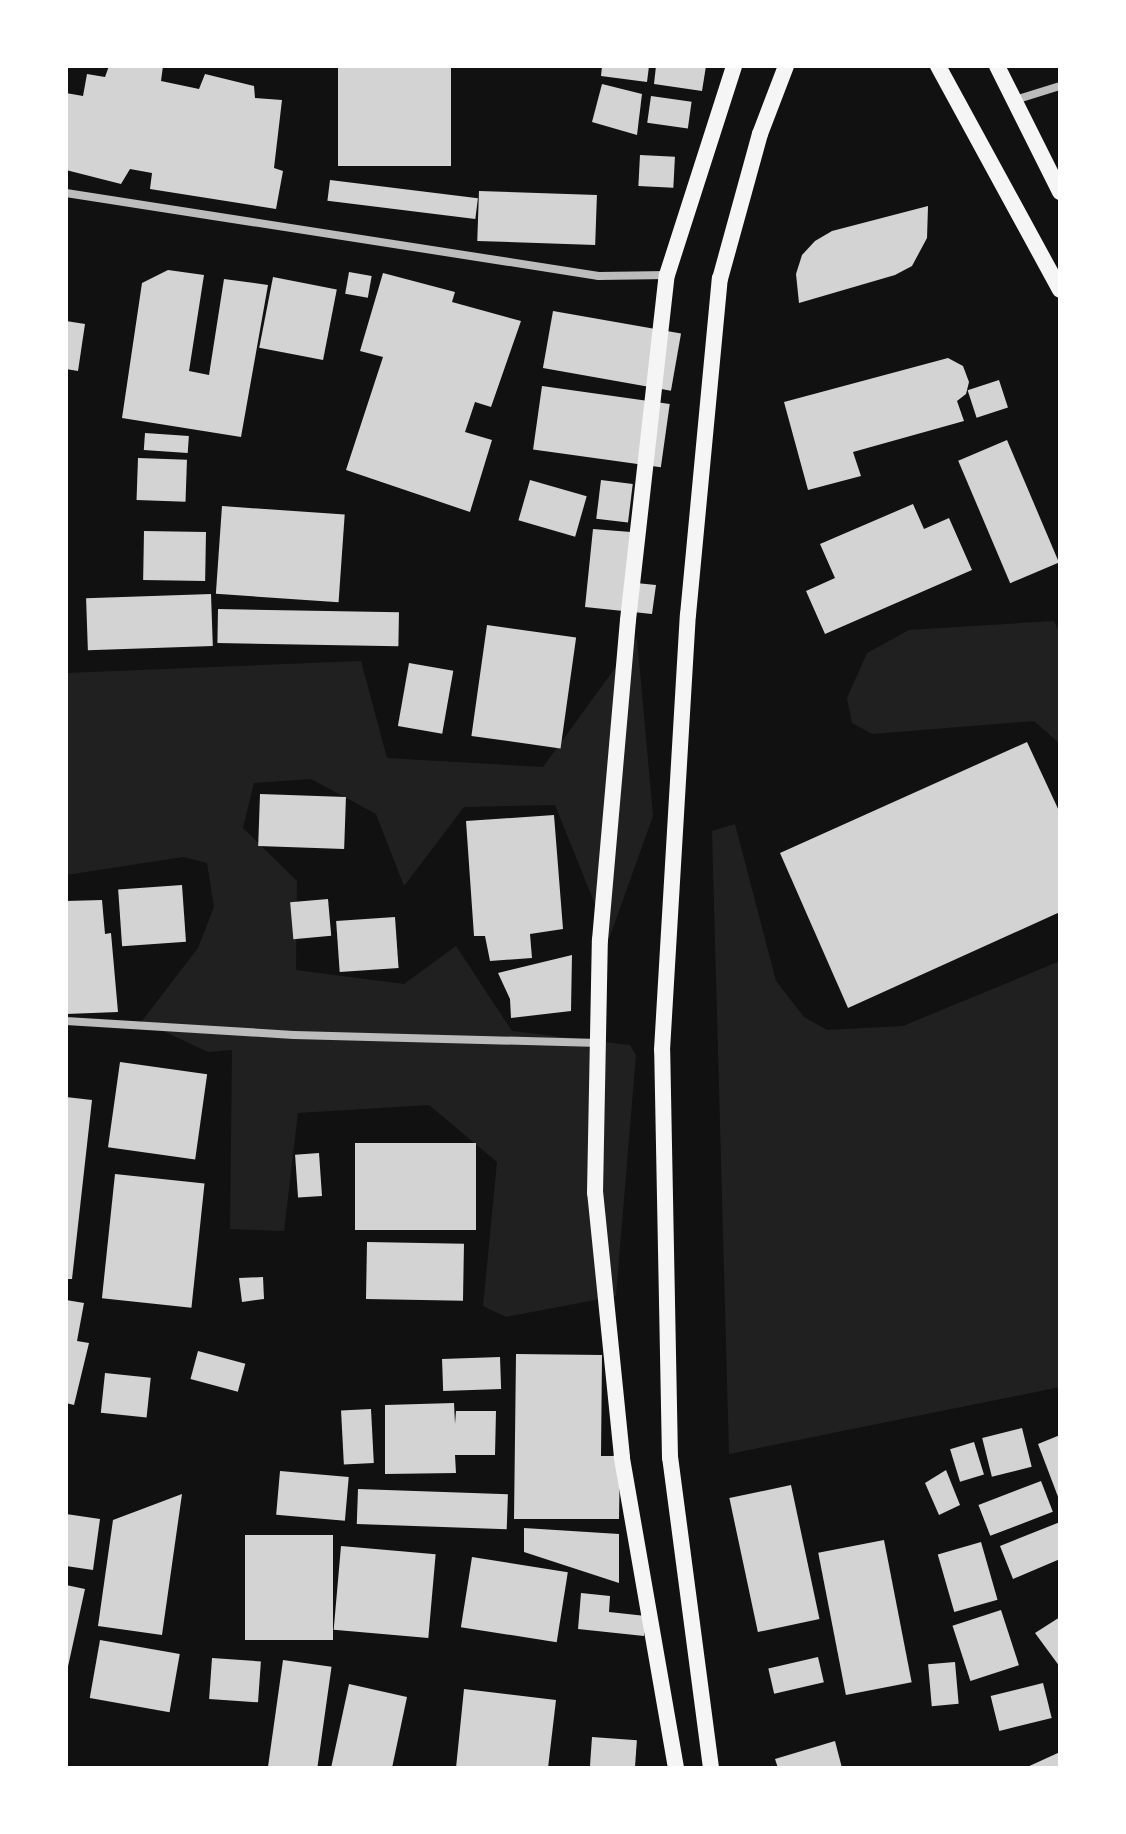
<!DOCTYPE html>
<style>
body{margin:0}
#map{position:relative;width:1126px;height:1834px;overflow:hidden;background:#111;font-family:Montserrat,sans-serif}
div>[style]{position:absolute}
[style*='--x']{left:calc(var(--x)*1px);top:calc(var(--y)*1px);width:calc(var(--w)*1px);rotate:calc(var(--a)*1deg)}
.green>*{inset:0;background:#202020}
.building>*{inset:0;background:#d3d3d3;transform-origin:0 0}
.minor>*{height:8px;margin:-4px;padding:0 4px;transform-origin:4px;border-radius:4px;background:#bcbcbc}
.secondary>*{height:16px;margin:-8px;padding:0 8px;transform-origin:8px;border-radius:8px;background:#f5f5f5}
span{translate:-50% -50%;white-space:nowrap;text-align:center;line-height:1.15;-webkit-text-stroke:7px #fff;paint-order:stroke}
.frame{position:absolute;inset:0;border:68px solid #fff;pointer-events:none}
</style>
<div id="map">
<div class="green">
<i style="clip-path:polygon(1054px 621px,1060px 634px,1060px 744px,1034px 721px,872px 734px,852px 723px,847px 698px,867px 653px,909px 630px)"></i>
<i style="clip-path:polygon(637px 638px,653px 816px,609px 939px,555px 805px,464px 807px,404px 886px,376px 814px,311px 779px,254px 783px,243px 828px,297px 881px,296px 970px,404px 984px,456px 946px,512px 1031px,630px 1045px,636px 1055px,616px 1296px,506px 1317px,483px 1306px,497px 1162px,429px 1105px,298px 1113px,284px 1231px,230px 1229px,232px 1050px,208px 1052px,142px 1021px,198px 948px,214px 907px,207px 863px,183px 857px,66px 875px,66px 673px,361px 661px,387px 758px,543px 767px)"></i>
<i style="clip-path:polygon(735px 824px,776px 981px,804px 1017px,827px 1030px,903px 1026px,1060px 961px,1060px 1387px,729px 1454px,712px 831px)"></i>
</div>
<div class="building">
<i style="clip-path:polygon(109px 66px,163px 66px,161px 81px,199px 89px,205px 74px,254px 86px,255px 98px,282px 100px,274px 168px,283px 171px,276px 209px,150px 189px,152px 173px,130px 169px,121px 184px,66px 170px,66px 93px,83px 96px,87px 74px,105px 77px)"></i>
<i style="left:338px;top:66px;width:113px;height:100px"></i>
<i style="clip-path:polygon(602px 66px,649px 66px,647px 82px,601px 76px)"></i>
<i style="clip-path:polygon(656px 66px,706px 66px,702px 91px,654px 84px)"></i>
<i style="clip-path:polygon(602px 84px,642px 94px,637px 135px,592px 122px)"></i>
<i style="left:651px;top:96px;width:41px;height:27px;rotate:8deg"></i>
<i style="left:640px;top:155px;width:35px;height:31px;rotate:3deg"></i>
<i style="left:330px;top:180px;width:149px;height:21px;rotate:7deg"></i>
<i style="left:479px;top:191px;width:118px;height:50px;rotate:2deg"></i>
<i style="clip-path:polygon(928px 206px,927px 238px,912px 266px,895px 275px,799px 303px,796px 274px,802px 255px,815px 241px,832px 231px)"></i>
<i style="clip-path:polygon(168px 270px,204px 275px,189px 371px,209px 375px,224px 279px,268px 285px,241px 437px,122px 418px,142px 283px)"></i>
<i style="left:349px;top:272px;width:23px;height:22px;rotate:10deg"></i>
<i style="clip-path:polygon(383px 273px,455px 292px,452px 302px,521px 321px,491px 407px,475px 402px,465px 432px,492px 440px,470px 512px,346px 470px,383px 357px,360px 351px)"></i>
<i style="left:273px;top:277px;width:65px;height:72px;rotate:11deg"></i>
<i style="left:553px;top:311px;width:130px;height:58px;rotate:10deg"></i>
<i style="clip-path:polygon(66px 321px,85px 324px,78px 371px,66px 369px)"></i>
<i style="clip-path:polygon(948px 358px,963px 366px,969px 382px,966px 394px,957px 401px,964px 421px,853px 452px,861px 476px,808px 490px,784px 402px)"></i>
<i style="left:999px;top:380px;width:29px;height:33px;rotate:72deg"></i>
<i style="left:542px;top:386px;width:129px;height:64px;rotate:8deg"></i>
<i style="left:145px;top:433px;width:44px;height:17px;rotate:4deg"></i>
<i style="left:1007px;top:440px;width:133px;height:53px;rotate:67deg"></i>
<i style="left:138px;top:458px;width:49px;height:42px;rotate:2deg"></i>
<i style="left:530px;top:480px;width:59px;height:42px;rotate:16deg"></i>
<i style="left:601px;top:480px;width:32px;height:39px;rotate:7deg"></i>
<i style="clip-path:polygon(913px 504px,924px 529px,949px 518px,972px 570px,825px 634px,806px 591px,835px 578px,820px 544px)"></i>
<i style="left:222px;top:506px;width:123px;height:88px;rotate:4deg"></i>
<i style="clip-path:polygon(593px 529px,631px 532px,636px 583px,656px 585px,652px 614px,585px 607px)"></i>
<i style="left:144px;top:531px;width:62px;height:49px;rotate:1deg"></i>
<i style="left:211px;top:594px;width:52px;height:125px;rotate:88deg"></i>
<i style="left:218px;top:609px;width:181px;height:34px;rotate:1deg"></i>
<i style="left:487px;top:625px;width:90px;height:112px;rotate:8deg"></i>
<i style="left:409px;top:663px;width:45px;height:64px;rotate:10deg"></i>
<i style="clip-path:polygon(1027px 742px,1060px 813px,1060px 912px,848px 1008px,780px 853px)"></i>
<i style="left:260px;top:794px;width:86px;height:52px;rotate:2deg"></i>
<i style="clip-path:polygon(554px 815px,563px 929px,530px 934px,532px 958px,490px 961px,485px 936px,474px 936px,466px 821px)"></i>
<i style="left:182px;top:885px;width:57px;height:64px;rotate:86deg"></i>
<i style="left:328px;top:899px;width:37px;height:38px;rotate:85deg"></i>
<i style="clip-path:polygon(102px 900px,105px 934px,111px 933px,118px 1012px,66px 1014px,66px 901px)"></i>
<i style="left:395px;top:917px;width:51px;height:59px;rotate:86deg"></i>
<i style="clip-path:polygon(572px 955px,571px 1011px,511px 1018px,510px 999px,498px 973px)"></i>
<i style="left:120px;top:1062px;width:88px;height:86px;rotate:8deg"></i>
<i style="clip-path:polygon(66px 1097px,92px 1100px,72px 1279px,66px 1279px)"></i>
<i style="left:355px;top:1143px;width:121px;height:87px"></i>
<i style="left:319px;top:1153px;width:43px;height:24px;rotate:86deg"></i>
<i style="left:115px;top:1174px;width:90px;height:125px;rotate:6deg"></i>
<i style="left:367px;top:1242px;width:97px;height:57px;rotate:1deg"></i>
<i style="clip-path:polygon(263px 1277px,264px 1299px,242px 1302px,239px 1278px)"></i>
<i style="clip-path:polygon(66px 1300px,84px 1303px,77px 1341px,89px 1343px,74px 1405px,66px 1403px)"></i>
<i style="left:198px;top:1351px;width:49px;height:29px;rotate:15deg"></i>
<i style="clip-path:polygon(516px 1354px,602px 1355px,601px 1456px,620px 1456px,619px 1519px,514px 1519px)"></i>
<i style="left:500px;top:1357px;width:32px;height:58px;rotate:88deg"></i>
<i style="left:105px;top:1373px;width:46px;height:40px;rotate:6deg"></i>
<i style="clip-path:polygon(454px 1403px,455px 1424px,456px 1411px,496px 1411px,495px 1455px,455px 1455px,456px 1473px,385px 1474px,385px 1405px)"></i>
<i style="left:371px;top:1409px;width:54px;height:30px;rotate:87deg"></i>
<i style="left:1022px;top:1428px;width:40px;height:41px;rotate:76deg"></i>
<i style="clip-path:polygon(1060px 1435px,1060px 1502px,1038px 1444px)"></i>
<i style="left:974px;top:1442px;width:34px;height:25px;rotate:73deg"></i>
<i style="clip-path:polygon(946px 1470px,960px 1505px,939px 1515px,925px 1483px)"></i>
<i style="left:280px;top:1471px;width:69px;height:44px;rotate:5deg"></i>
<i style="left:1041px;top:1481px;width:33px;height:67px;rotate:69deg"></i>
<i style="left:791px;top:1485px;width:137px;height:63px;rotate:78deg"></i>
<i style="left:358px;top:1489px;width:150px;height:35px;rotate:2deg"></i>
<i style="clip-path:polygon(182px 1494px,162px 1635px,98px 1626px,113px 1520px)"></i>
<i style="clip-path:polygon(66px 1514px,100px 1519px,93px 1570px,66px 1566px)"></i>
<i style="clip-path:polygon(1060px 1522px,1060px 1559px,1013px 1579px,1000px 1546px)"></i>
<i style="clip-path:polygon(524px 1528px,619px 1534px,619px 1583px,524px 1552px)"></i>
<i style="left:333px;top:1535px;width:105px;height:88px;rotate:90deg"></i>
<i style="left:884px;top:1540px;width:145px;height:67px;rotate:79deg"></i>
<i style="left:981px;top:1542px;width:60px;height:45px;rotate:74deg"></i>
<i style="left:341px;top:1546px;width:95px;height:84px;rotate:5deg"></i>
<i style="left:472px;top:1557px;width:97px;height:71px;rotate:9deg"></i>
<i style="clip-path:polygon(66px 1585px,85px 1589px,67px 1671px,66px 1671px)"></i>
<i style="clip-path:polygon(581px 1593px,610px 1596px,609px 1612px,646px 1616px,644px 1636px,578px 1629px)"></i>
<i style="left:1001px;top:1610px;width:58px;height:51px;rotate:72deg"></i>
<i style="clip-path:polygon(1060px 1617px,1060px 1667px,1035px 1633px)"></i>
<i style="left:100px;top:1640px;width:81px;height:59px;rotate:10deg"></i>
<i style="left:818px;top:1657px;width:26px;height:51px;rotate:77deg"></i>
<i style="left:212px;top:1658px;width:49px;height:41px;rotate:4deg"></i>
<i style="left:283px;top:1660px;width:49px;height:109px;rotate:8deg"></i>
<i style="left:955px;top:1662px;width:42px;height:27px;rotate:85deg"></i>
<i style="left:1043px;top:1683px;width:36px;height:54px;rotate:76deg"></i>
<i style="clip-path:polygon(349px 1684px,407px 1697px,392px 1768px,331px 1768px)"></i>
<i style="clip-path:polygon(464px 1689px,556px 1700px,548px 1768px,456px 1768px)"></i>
<i style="left:592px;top:1737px;width:45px;height:31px;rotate:4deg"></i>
<i style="clip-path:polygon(835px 1741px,842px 1768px,778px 1768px,775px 1759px)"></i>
<i style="clip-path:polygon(1060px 1752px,1060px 1768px,1025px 1768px)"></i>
</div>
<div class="minor">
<i style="--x:1015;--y:100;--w:47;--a:-17.3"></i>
<i style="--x:66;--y:193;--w:539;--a:8.85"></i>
<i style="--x:599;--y:276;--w:68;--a:-0.8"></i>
<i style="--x:66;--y:1021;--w:228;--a:3.5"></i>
<i style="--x:294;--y:1035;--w:305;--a:1.5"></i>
</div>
<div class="secondary">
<i style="--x:938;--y:66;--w:255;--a:61.4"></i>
<i style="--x:997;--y:66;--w:141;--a:63.4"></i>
<i style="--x:676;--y:1768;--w:316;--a:-99.9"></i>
<i style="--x:622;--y:1457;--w:265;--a:-95.8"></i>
<i style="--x:595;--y:1193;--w:253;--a:-88.9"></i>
<i style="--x:600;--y:940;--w:321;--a:-85"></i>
<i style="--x:628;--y:620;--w:347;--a:-83.6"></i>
<i style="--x:667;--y:275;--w:219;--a:-72.2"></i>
<i style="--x:711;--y:1768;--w:313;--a:-97.5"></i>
<i style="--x:670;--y:1458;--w:408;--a:-91.1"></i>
<i style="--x:662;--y:1050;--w:436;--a:-86.6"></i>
<i style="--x:688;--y:615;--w:338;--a:-84.6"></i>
<i style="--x:720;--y:279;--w:150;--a:-74.6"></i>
<i style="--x:760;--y:134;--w:73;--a:-69.1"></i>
</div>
<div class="frame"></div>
</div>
